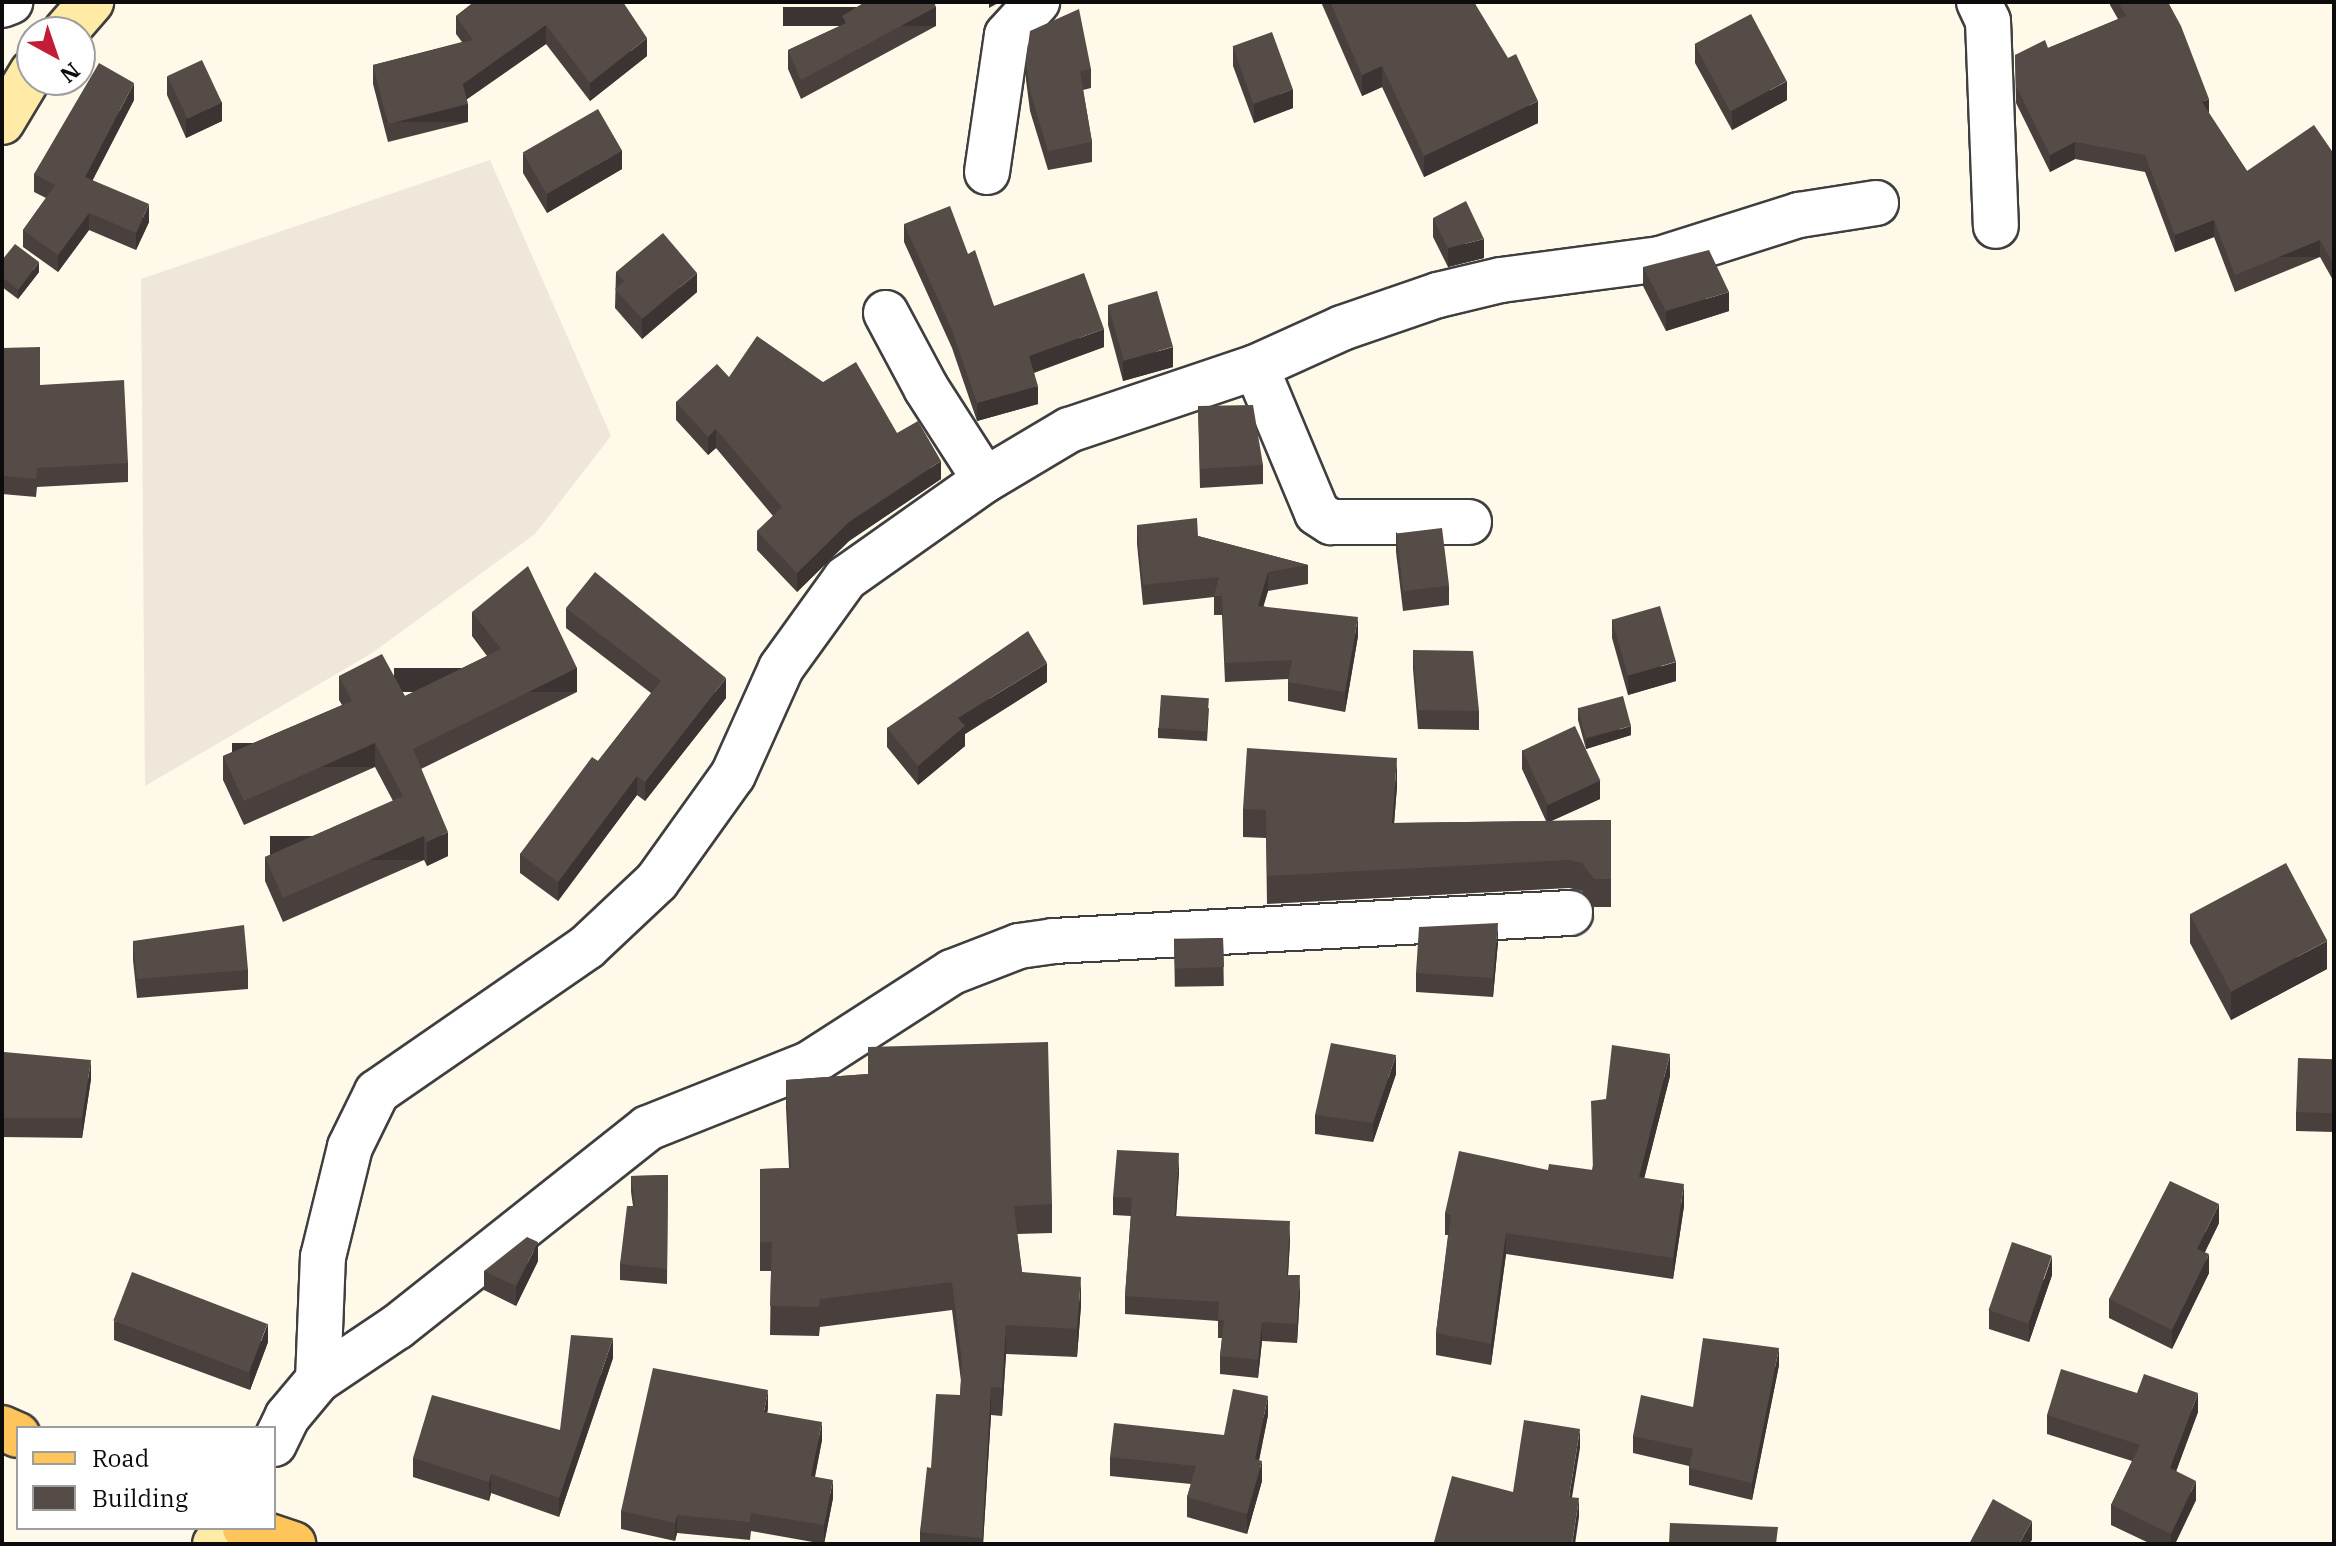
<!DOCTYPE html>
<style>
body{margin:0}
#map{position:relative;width:2336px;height:1546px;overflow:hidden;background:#fff9ea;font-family:"IBM Plex Serif",serif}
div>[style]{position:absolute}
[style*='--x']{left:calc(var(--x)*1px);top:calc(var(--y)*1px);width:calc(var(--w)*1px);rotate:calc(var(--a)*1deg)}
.plaza>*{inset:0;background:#eee7da}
.roads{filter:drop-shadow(2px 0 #3f3f3f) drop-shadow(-2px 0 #3f3f3f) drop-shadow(0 2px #3f3f3f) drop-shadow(0 -2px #3f3f3f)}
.street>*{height:44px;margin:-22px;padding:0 22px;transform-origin:22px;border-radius:22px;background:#fff}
.secondary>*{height:44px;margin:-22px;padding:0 22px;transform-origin:22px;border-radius:22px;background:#ffeba5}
.primary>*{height:44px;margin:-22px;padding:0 22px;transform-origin:22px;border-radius:22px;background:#ffc45a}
.wall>*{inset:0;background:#49403d;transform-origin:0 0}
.shaded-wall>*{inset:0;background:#3c3432;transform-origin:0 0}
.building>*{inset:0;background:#554b47;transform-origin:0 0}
span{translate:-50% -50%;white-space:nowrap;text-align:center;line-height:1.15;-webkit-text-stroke:8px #fff;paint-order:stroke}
.frame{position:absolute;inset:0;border:4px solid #0c0c0c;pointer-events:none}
.legend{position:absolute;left:16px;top:1426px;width:260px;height:104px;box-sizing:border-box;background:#fff;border:2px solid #9e9e9e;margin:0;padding:10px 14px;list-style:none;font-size:24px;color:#0c0c0c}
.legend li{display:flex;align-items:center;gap:16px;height:40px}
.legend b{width:40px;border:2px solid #9e9e9e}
.north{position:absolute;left:16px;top:16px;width:80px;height:80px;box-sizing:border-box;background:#fff;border:2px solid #9e9e9e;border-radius:50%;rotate:140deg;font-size:22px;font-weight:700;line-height:32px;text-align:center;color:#0c0c0c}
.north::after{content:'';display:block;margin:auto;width:28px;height:36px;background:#c31c37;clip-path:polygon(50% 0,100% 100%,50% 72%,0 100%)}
</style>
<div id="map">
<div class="plaza">
<i style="clip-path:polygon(490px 160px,611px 436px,535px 534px,372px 653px,145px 786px,141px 279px)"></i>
</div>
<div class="roads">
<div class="street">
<i style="--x:1979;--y:2;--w:21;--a:65"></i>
<i style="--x:1988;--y:21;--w:205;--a:87.8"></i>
<i style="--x:2;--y:5;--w:9;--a:-21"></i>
<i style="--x:987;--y:172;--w:138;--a:-81.7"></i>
<i style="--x:1007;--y:35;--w:45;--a:-47.7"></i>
<i style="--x:886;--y:313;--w:85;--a:61.9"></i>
<i style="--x:926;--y:388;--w:109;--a:57.3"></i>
<i style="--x:1256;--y:367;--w:158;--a:67.3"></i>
<i style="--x:1317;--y:513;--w:17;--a:33"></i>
<i style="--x:1331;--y:522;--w:138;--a:0"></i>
<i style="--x:318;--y:1380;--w:123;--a:-87.7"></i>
<i style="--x:323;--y:1257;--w:113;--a:-76.2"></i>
<i style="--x:350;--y:1147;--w:61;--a:-63.9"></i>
<i style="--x:377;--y:1092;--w:255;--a:-34.6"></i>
<i style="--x:587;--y:947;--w:96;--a:-43.3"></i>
<i style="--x:657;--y:881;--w:130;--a:-54.4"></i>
<i style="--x:733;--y:775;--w:117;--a:-65.8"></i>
<i style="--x:781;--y:668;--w:111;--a:-54.2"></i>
<i style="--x:846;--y:578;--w:170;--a:-35.2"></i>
<i style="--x:985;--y:480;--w:98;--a:-30.8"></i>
<i style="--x:1069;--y:430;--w:197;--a:-18.6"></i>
<i style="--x:1256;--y:367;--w:94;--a:-24.4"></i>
<i style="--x:1342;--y:328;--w:102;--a:-19"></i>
<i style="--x:1438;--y:295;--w:65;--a:-13.4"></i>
<i style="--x:1501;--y:280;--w:160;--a:-7.5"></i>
<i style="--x:1660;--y:259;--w:146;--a:-17.6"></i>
<i style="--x:1799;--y:215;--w:78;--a:-8.9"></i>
<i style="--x:274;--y:1444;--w:30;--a:-64"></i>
<i style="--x:287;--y:1417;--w:48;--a:-50"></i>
<i style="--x:318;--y:1380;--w:95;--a:-33.9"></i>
<i style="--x:397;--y:1327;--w:320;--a:-38.4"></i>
<i style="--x:648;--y:1128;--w:173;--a:-21.7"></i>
<i style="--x:809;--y:1064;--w:170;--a:-32.8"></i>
<i style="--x:952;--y:972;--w:72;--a:-21.2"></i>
<i style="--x:1019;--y:946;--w:34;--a:-8"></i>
<i style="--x:1053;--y:941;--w:518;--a:-3.1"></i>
</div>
<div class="secondary">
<i style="--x:65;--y:32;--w:40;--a:-49"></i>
<i style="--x:2;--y:122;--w:58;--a:-59"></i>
<i style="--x:215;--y:1544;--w:23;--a:-43"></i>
</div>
<div class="primary">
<i style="--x:2;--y:1428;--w:17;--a:24"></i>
<i style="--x:245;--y:1528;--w:51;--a:18.4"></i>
</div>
</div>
<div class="wall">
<i style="clip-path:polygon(474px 2px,647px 56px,590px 101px,546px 44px,467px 99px,468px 122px,388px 142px,373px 84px,373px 65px,462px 42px,456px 34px,456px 16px)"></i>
<i style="clip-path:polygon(1321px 2px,1474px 2px,1538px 123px,1424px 177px,1382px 87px,1362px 96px)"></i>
<i style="clip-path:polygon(2110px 2px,2168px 2px,2209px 114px,2247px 171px,2334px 154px,2334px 282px,2320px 257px,2235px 292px,2214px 237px,2175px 252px,2145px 172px,2075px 159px,2050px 172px,2016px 103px,2015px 55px,2048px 48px,2118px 19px,2110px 5px)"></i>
<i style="clip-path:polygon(842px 16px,936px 26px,801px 99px,788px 69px,788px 50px,842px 25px)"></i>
<i style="clip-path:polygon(1695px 44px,1787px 100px,1732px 130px,1695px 63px)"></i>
<i style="clip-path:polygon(1233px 47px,1293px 108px,1254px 123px,1233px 66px)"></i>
<i style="clip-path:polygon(1026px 61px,1091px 69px,1091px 88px,1083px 90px,1092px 142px,1092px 162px,1048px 170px,1030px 111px,1026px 80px)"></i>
<i style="clip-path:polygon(167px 76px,222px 121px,186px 138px,167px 95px)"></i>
<i style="clip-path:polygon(134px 100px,92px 181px,149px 222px,136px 250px,89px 230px,58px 272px,23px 247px,23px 230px,46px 198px,34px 192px,34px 174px)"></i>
<i style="clip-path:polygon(523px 154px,622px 169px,547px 213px,523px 173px)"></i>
<i style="clip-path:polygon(1433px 218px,1484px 258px,1448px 267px,1433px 237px)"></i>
<i style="clip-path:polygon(904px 224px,968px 254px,994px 306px,1104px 347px,1034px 373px,1038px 404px,977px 421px,952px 348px,904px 242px)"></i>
<i style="clip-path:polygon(2px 260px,39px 272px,18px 299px,2px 287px)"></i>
<i style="clip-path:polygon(1643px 267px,1729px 311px,1666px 331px,1643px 286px)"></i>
<i style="clip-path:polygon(616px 272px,697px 292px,642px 339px,615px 308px)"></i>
<i style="clip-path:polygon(1108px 305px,1173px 367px,1123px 381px,1108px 325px)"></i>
<i style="clip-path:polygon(2px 348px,40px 385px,128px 463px,128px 482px,37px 487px,36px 497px,2px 494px)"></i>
<i style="clip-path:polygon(729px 377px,897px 433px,941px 479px,849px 541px,797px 592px,757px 550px,757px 531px,773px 516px,716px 448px,708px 455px,676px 420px,676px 402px)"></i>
<i style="clip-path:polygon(1198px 406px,1263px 465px,1263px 484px,1200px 488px)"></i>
<i style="clip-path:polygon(1137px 525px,1198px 536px,1308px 565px,1308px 584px,1268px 591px,1263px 606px,1358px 636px,1345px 712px,1288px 701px,1288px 679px,1225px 682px,1222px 615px,1214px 615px,1214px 597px,1143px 605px,1137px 544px)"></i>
<i style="clip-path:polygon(1396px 532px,1449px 586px,1449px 605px,1403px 611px,1396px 552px)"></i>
<i style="clip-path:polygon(566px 608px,726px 698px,645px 801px,637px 795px,558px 901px,520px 873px,520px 854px,598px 761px,651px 693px,566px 628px)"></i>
<i style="clip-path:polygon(472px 612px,577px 692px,421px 769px,448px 856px,427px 866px,424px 860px,283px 922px,265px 881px,265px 857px,393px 801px,375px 767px,244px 825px,223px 780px,223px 756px,342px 705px,339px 700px,339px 676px,405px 696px,487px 656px,472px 636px)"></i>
<i style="clip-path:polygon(1612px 619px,1676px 681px,1628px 695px,1612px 638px)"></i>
<i style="clip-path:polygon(1413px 650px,1479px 711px,1479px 730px,1418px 729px,1413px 669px)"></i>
<i style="clip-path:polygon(1047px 682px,965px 734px,965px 746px,918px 785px,887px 747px,887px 728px)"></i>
<i style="clip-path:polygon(1209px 708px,1207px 741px,1158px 738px,1158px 728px)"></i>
<i style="clip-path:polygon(1578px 710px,1631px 735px,1586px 749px,1578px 720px)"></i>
<i style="clip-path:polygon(1522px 750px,1600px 799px,1551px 821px,1611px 820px,1611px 907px,1594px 907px,1582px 891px,1569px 888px,1267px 904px,1266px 838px,1243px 837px,1243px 809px,1397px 786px,1394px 823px,1546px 821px,1522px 769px)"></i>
<i style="clip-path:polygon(2190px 915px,2327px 969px,2231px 1020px,2190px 943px)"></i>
<i style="left:1223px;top:938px;width:48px;height:49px;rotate:89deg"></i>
<i style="clip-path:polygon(133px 941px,248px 970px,248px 989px,137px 998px,133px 960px)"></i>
<i style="clip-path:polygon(1498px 942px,1493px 997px,1416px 992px,1416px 973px)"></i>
<i style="clip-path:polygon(868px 1047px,1052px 1204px,1052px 1233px,1017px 1234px,1022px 1272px,1081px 1305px,1077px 1357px,1006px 1354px,1002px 1416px,991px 1415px,983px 1544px,920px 1544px,920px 1532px,931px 1468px,960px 1395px,961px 1381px,952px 1310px,820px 1327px,819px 1336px,770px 1335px,771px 1271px,760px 1271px,760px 1169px,789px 1168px,786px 1108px,786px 1080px,868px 1074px)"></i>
<i style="clip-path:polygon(2334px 1059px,2334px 1132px,2296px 1131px,2296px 1112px)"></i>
<i style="clip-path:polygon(2px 1068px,91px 1079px,82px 1138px,2px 1137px)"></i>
<i style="clip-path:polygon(1396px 1074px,1373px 1142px,1315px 1134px,1315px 1115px)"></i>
<i style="clip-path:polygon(1670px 1076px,1644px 1178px,1684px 1206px,1673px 1279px,1506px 1254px,1491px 1365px,1436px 1355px,1436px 1333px,1448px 1235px,1445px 1235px,1445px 1213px,1548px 1170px,1592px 1170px,1606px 1099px)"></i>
<i style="clip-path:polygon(1179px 1171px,1176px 1216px,1290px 1240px,1288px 1275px,1300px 1294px,1297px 1343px,1262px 1341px,1258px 1378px,1220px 1374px,1220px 1356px,1222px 1338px,1218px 1338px,1218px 1321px,1125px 1314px,1125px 1296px,1131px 1216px,1113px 1215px,1113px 1197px)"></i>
<i style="clip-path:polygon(668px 1175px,667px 1284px,620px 1280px,620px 1264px,633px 1206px,631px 1192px,631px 1176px)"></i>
<i style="clip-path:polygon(2219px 1223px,2205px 1252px,2209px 1273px,2172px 1349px,2109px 1318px,2109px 1299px)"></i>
<i style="clip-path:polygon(538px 1261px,516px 1306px,484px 1290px,484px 1271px)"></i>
<i style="clip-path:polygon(2052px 1275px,2029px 1342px,1989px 1329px,1989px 1310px)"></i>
<i style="clip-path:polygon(114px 1321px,268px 1342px,250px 1390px,114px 1340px)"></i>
<i style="clip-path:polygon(613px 1358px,559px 1517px,491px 1493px,489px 1501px,413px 1477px,413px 1458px,560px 1430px)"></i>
<i style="clip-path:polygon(1779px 1365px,1752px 1500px,1689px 1485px,1689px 1466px,1633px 1453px,1633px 1436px)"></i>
<i style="clip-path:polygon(2137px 1393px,2198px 1412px,2176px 1471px,2196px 1500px,2175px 1544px,2151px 1544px,2111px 1525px,2111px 1505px,2132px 1461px,2047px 1434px,2047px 1415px)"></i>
<i style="clip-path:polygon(768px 1408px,767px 1413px,822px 1440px,815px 1477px,833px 1498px,824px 1544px,751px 1531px,750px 1540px,677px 1533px,675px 1541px,621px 1529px,621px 1511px)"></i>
<i style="clip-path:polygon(1268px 1415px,1259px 1461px,1262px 1481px,1247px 1534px,1187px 1517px,1187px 1497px,1191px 1484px,1110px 1476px,1110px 1457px,1224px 1435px)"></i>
</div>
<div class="shaded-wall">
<i style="clip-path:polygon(989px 2px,1000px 2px,989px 8px)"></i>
<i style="left:936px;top:7px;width:19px;height:153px;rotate:90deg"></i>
<i style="clip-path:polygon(546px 25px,546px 44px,463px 102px,463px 84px)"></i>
<i style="clip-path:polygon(647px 38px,647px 56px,590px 101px,590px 83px)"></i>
<i style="clip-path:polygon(1382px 66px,1382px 87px,1362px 96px,1362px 75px)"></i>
<i style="clip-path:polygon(1787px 81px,1787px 100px,1732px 130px,1732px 111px)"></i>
<i style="clip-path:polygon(134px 83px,134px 100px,85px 195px,85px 177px)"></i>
<i style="clip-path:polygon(1293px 89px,1293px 108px,1254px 123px,1254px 104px)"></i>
<i style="clip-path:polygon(2209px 99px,2209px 116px,2202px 102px)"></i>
<i style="clip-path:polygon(1538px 101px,1538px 123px,1424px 177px,1424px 156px)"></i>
<i style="clip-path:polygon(222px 102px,222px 121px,186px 138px,186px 119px)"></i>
<i style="left:468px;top:104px;width:18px;height:82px;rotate:90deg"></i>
<i style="clip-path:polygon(2075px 142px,2075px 159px,2050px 172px,2050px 155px)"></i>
<i style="clip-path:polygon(622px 150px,622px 169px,547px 213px,547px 194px)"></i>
<i style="clip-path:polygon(149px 204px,149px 222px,136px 250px,136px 233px)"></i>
<i style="clip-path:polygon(89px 213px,89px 230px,58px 272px,58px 255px)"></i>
<i style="clip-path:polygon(2214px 220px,2214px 237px,2175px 252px,2175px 235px)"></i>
<i style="clip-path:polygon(1484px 239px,1484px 258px,1448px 267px,1448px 248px)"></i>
<i style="left:2320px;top:240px;width:17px;height:92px;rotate:90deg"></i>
<i style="clip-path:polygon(39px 262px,39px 272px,18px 299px,18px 290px)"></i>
<i style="clip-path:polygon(697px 273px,697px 292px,642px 339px,642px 319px)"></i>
<i style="clip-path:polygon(1729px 292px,1729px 311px,1666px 331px,1666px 311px)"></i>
<i style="clip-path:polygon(1104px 329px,1104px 347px,1029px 374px,1029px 356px)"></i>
<i style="clip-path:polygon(1173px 347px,1173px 367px,1123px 381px,1123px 361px)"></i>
<i style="clip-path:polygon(1038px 386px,1038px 404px,977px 421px,977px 403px)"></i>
<i style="clip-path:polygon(716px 429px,716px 448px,708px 455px,708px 437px)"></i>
<i style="clip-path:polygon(941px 461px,941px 479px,849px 541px,797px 592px,797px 573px,849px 522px)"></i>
<i style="clip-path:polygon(1268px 572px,1268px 591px,1258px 625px,1258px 606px)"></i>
<i style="clip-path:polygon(1358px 617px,1358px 636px,1345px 712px,1345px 692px)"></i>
<i style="clip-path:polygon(1676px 662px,1676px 681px,1628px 695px,1628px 676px)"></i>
<i style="clip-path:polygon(1047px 663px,1047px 682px,965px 734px,965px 746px,918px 785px,918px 766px,958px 718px)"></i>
<i style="left:577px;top:668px;width:24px;height:183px;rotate:90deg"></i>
<i style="clip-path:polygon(726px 678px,726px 698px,645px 801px,645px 782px)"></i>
<i style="clip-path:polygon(1631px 726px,1631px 735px,1586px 749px,1586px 739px)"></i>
<i style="left:375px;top:743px;width:24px;height:143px;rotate:90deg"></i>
<i style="clip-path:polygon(1397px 758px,1397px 786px,1392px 851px,1392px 823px)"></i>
<i style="clip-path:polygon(637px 776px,637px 795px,558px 901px,558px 882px)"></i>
<i style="clip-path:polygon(1600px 780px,1600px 799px,1547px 823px,1547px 804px)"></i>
<i style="clip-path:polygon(448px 832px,448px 856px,427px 866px,427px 842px)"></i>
<i style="left:424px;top:836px;width:24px;height:154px;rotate:90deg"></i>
<i style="clip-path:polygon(1498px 923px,1498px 942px,1493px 997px,1493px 978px)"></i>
<i style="clip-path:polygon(2327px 941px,2327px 969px,2231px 1020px,2231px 992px)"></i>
<i style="clip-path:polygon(1670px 1054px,1670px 1076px,1639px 1199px,1639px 1177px)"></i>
<i style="clip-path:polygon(1396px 1055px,1396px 1074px,1373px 1142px,1373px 1123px)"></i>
<i style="clip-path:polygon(91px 1060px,91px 1079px,82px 1138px,82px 1118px)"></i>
<i style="clip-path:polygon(1179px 1153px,1179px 1171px,1175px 1234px,1175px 1216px)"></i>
<i style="clip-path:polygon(1684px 1184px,1684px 1206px,1673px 1279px,1673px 1258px)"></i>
<i style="clip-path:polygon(2219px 1204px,2219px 1223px,2197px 1268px,2197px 1249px)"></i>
<i style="clip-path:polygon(1290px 1221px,1290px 1240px,1287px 1293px,1287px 1275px)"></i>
<i style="clip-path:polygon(1506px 1233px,1506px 1254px,1491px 1365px,1491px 1344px)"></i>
<i style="clip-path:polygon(538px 1242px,538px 1261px,516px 1306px,516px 1286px)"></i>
<i style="clip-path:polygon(2209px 1254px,2209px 1273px,2172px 1349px,2172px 1330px)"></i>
<i style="clip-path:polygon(2052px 1256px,2052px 1275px,2029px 1342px,2029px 1323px)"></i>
<i style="clip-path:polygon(1300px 1275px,1300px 1294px,1297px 1343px,1297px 1324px)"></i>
<i style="clip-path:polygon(1081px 1277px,1081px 1305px,1077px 1357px,1077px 1329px)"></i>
<i style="clip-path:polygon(1262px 1322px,1262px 1341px,1258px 1378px,1258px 1360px)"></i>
<i style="clip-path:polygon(268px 1323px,268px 1342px,250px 1390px,250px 1370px)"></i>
<i style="clip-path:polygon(1006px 1325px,1006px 1354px,1002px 1416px,1002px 1388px)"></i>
<i style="clip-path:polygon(613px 1338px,613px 1358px,559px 1517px,559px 1498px)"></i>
<i style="clip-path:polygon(1779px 1348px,1779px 1365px,1752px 1500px,1752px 1483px)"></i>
<i style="clip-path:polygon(991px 1387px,991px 1415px,983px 1544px,982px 1544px)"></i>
<i style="clip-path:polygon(768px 1390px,768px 1408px,764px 1431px,764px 1412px)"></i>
<i style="clip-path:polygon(2198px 1393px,2198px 1412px,2170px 1488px,2170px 1468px)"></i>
<i style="clip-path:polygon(1268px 1396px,1268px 1415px,1255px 1479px,1255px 1459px)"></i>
<i style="clip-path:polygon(822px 1422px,822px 1440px,811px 1495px,811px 1476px)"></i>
<i style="clip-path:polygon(1580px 1429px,1580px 1448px,1569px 1516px,1569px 1497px)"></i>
<i style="clip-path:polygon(1262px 1461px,1262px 1481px,1247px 1534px,1247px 1514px)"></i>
<i style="clip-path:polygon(491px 1474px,491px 1493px,489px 1501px,489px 1482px)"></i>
<i style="clip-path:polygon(833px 1480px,833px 1498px,824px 1544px,824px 1525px)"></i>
<i style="clip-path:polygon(2196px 1481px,2196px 1500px,2175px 1544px,2171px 1544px,2171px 1534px)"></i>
<i style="clip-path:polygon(1579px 1498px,1579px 1517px,1575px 1544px,1572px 1544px)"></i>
<i style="clip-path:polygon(677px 1515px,677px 1533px,675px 1541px,675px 1523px)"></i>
<i style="clip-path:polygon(2032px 1521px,2032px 1540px,2029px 1544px,2019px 1544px)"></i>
</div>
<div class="building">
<i style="clip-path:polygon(474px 2px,623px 2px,647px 38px,590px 83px,546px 25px,463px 84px,468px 104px,388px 124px,373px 65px,473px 40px,456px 16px)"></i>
<i style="clip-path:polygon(865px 2px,934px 2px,936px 7px,801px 80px,788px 50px,846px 23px,842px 16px)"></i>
<i style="clip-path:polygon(1330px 2px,1474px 2px,1508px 58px,1516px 54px,1538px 101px,1424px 156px,1382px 66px,1362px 75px)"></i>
<i style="clip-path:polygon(2118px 2px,2168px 2px,2181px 26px,2209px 99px,2202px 102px,2247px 171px,2314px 125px,2334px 154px,2334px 265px,2320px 240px,2235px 275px,2214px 220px,2175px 235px,2145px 155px,2075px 142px,2050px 155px,2016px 86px,2015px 55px,2045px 40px,2048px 48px,2126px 16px)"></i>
<i style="clip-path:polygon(1079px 9px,1091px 69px,1080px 71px,1092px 142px,1048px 151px,1030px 91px,1026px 61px,1030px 31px)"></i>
<i style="left:1751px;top:14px;width:76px;height:64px;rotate:62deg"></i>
<i style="left:1272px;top:32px;width:61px;height:42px;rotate:70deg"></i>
<i style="left:202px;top:60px;width:47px;height:38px;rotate:65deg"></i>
<i style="clip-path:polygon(99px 63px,134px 83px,85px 177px,149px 204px,136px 233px,89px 213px,58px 255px,23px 230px,55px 185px,34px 174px)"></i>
<i style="left:598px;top:109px;width:48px;height:87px;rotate:60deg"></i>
<i style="clip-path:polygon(1466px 201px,1484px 239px,1448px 248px,1433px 218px)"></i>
<i style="clip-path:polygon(950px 206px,968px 254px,975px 250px,994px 306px,1084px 273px,1104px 329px,1029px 356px,1038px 386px,977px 403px,952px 330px,904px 224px)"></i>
<i style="clip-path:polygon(663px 233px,697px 273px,642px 319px,615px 289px,624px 281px,616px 272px)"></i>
<i style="clip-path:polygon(15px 244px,39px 262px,18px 290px,2px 277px,2px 260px)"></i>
<i style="clip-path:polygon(1709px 250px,1729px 292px,1666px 311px,1643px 267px)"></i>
<i style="left:1157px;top:291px;width:58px;height:51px;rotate:74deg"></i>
<i style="clip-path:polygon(757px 336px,823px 382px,856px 362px,897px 433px,918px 421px,941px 461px,849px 522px,797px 573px,757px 531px,782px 507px,716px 429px,708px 437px,676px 402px,717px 364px,729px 377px)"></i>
<i style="clip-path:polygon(40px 347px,40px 385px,124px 380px,128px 463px,37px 468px,36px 479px,2px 476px,2px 348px)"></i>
<i style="clip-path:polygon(1253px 405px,1263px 465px,1200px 469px,1198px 406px)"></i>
<i style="clip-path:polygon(1197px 518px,1198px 536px,1308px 565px,1268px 572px,1258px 606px,1358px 617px,1345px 692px,1288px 682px,1292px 660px,1225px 663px,1222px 596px,1214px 596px,1219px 577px,1143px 585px,1137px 525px)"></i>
<i style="left:1442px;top:528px;width:58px;height:46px;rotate:83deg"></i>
<i style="clip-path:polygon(528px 566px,577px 668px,413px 749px,448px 832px,427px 842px,424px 836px,283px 898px,265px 857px,403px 796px,375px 743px,244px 801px,223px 756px,352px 701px,339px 676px,382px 654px,405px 696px,501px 649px,472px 612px)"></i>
<i style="clip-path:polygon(595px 572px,726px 678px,645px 782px,637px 776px,558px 882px,520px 854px,592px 757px,598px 761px,661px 681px,566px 608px)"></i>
<i style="left:1660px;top:606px;width:58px;height:50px;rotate:74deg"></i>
<i style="clip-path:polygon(1028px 631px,1047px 663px,958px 718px,965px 726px,918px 766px,887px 728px)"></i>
<i style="clip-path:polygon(1413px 650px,1473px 651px,1479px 711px,1418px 710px)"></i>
<i style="left:1161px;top:695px;width:48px;height:33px;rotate:4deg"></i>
<i style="left:1623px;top:696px;width:31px;height:47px;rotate:75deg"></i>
<i style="left:1575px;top:726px;width:60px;height:58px;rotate:65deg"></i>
<i style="clip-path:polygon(1247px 748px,1397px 758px,1392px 823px,1611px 820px,1611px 879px,1594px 879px,1582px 863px,1569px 860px,1267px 876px,1266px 810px,1243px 809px)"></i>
<i style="left:2286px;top:863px;width:88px;height:109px;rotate:62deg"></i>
<i style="clip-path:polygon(1498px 923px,1493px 978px,1416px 973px,1419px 927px)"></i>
<i style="clip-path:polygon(244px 925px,248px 970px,137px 979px,133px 941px)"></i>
<i style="left:1223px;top:938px;width:29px;height:49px;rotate:88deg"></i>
<i style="clip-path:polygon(1048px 1042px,1052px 1204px,1014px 1206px,1022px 1272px,1081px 1277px,1077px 1329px,1006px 1325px,1002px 1388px,991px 1387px,982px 1538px,920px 1532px,927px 1467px,931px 1468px,936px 1394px,960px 1395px,962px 1362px,952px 1282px,820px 1299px,819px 1307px,770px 1306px,772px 1242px,760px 1242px,760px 1169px,791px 1168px,786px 1080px,868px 1074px,868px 1047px)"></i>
<i style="clip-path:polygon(1331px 1043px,1396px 1055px,1373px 1123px,1315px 1115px)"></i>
<i style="clip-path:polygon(1612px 1045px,1670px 1054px,1639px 1177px,1684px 1184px,1673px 1258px,1506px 1233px,1491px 1344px,1436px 1333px,1451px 1215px,1445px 1213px,1459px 1151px,1548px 1170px,1549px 1164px,1593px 1170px,1591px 1101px,1606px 1099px)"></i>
<i style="clip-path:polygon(4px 1052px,91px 1060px,82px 1118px,2px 1118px,2px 1068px)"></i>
<i style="left:2298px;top:1058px;width:36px;height:54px;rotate:2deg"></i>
<i style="clip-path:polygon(1117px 1150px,1179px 1153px,1175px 1216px,1290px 1221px,1287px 1275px,1300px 1275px,1297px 1324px,1262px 1322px,1258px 1360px,1220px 1356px,1224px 1320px,1218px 1320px,1219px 1302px,1125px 1296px,1132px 1198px,1113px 1197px)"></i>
<i style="clip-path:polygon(668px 1175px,667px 1269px,620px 1264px,627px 1206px,635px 1206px,631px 1176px)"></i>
<i style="clip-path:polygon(2170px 1181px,2219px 1204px,2197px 1249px,2209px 1254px,2172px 1330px,2109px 1299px)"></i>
<i style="clip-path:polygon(527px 1237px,538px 1242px,516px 1286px,484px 1271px)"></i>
<i style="left:2012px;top:1242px;width:42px;height:72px;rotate:19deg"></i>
<i style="left:132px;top:1272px;width:145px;height:52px;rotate:21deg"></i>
<i style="clip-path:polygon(571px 1335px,613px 1338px,559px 1498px,491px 1474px,489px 1482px,413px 1458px,432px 1395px,560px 1430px)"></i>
<i style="clip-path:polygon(1703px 1338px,1779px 1348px,1752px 1483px,1689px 1468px,1693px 1449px,1633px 1436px,1641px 1395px,1693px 1407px)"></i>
<i style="clip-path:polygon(653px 1368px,768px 1390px,764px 1412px,822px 1422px,811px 1476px,833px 1480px,824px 1525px,751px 1513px,750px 1522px,677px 1515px,675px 1523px,621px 1511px)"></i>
<i style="clip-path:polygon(2061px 1369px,2137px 1393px,2144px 1374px,2198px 1393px,2170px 1468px,2196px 1481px,2171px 1534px,2111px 1505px,2140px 1445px,2047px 1415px)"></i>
<i style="clip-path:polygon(1233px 1389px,1268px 1396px,1255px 1459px,1262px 1461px,1247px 1514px,1187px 1497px,1196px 1466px,1110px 1457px,1114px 1423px,1224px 1435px)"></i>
<i style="clip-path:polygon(1524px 1420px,1580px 1429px,1569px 1497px,1579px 1498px,1572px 1544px,1443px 1544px,1434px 1542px,1452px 1476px,1513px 1492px)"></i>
<i style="clip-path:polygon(1993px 1499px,2032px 1521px,2019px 1544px,1969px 1544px)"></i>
<i style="clip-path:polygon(1670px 1523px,1778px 1527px,1776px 1544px,1669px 1544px)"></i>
</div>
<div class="frame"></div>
<ul class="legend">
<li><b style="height:10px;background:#ffc45a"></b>Road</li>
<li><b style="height:22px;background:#554b47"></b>Building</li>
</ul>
<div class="north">N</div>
</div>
